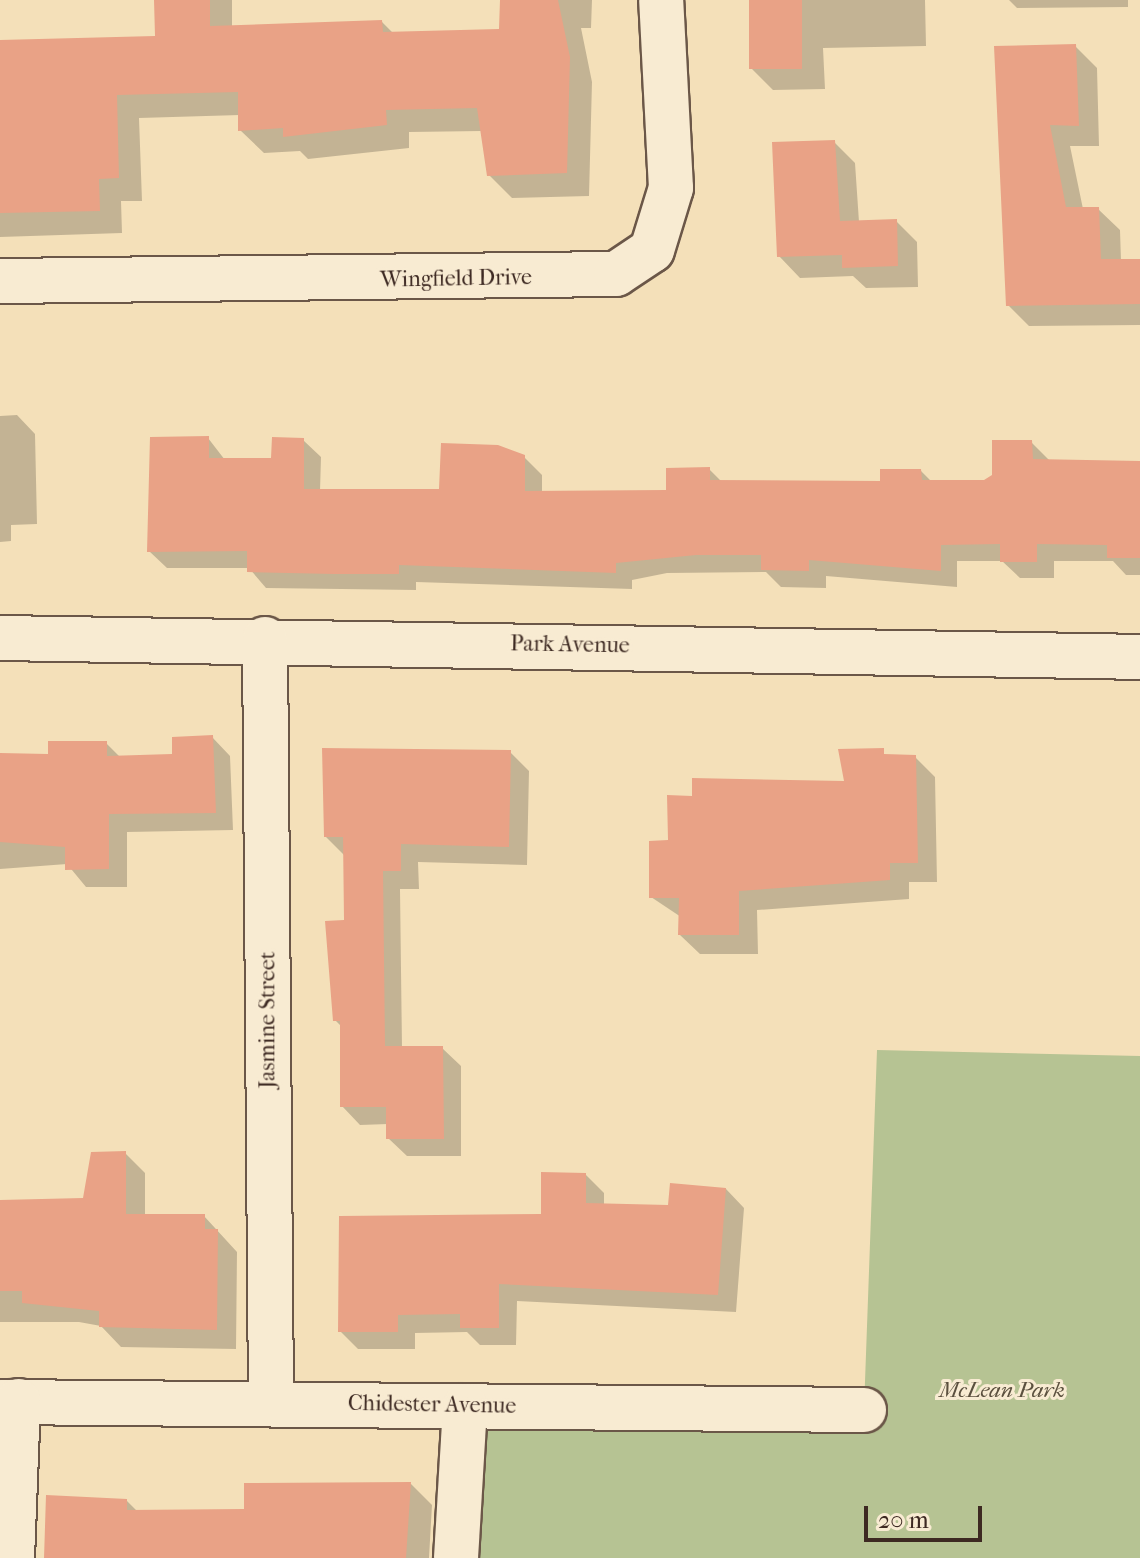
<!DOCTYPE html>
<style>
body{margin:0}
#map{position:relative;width:1140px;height:1558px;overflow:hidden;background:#f4e0b9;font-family:"IM FELL French Canon",serif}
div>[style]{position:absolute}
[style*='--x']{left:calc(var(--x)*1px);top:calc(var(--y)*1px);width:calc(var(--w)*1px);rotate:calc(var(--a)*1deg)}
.green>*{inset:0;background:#b6c393}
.shadow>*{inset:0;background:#0003}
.building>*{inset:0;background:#e9a286;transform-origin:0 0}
.roads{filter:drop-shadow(2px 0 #6b5748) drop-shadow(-2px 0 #6b5748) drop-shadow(0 2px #6b5748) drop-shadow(0 -2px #6b5748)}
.minor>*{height:44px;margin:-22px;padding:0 22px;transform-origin:22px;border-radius:22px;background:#f8ebd2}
span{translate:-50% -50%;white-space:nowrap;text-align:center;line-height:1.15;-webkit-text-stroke:6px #f8ebd2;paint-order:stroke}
.street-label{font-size:22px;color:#3d2922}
.park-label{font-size:22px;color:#5b503e;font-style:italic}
.scale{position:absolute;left:864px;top:1506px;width:118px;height:36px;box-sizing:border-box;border:4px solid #3d2922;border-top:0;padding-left:10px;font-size:24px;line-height:28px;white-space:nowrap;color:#3d2922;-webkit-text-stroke:6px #f8ebd2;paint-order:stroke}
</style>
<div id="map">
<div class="green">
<i style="clip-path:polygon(877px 1050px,1140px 1056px,1140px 1558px,456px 1558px,465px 1406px,864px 1409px)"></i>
</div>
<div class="shadow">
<i style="clip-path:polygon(156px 0,232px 0,232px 27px,382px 22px,394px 34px,501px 31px,503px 0,592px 0,591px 28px,581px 28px,592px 82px,589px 196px,512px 198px,489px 175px,482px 131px,409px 132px,409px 148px,308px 159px,300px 151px,264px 153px,240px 130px,240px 115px,139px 118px,142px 201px,121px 201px,122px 233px,0 237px,0 42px,157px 38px)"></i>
<i style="clip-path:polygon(751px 0,925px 0,926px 46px,823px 48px,825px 89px,773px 90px,752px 69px)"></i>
<i style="clip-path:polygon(1009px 0,1128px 0,1128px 7px,1017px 8px)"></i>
<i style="clip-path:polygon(1075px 46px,1097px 68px,1099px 146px,1070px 146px,1083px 209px,1098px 209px,1120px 230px,1121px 261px,1140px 261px,1140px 325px,1029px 326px,1008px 305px,996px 48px)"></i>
<i style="clip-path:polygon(834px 142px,855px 163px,859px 222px,896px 221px,917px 242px,918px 287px,866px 288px,853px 276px,800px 278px,779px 256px)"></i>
<i style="clip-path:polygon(17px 415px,35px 434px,37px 524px,11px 525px,11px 541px,0 542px,0 416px)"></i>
<i style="clip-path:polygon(208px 438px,225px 460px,273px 460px,303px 440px,321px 457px,320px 491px,441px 491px,524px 457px,542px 475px,542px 493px,668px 492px,709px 469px,722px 482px,882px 483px,921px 471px,932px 482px,985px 482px,1031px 442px,1049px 460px,1140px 469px,1140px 575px,1126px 575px,1113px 561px,1054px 561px,1054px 578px,1020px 578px,1002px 561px,957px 561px,957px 587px,826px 576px,826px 588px,781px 587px,766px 572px,667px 573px,632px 580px,632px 589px,416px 582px,416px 590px,266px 588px,249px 568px,167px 568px,149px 551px)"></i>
<i style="clip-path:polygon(212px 737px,230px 756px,233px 830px,127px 832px,127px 887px,86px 887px,67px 864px,0 869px,0 755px,50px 756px,106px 743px,121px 758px,174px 756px)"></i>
<i style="clip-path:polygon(510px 752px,529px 771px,527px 865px,418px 862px,419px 889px,400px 889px,402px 1048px,442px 1048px,461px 1066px,461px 1156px,407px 1156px,388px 1138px,388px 1124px,360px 1125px,342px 1106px,342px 1027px,335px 1020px,346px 922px,344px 855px,326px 837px)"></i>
<i style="clip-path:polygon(915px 757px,935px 777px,937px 882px,909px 882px,909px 899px,757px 910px,758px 954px,700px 954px,680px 935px,681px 917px,651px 897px,694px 798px,846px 783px)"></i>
<i style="clip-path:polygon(125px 1153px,145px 1173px,145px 1216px,204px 1216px,237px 1252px,236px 1349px,121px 1347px,101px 1326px,79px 1322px,0 1322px,0 1209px,85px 1200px)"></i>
<i style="clip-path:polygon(586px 1175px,604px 1193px,604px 1206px,670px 1207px,726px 1189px,744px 1208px,736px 1312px,517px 1301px,516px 1345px,480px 1345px,467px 1332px,415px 1333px,415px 1349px,358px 1349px,340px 1331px,543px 1216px)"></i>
<i style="clip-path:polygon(411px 1484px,432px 1505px,429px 1558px,46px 1558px,127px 1501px,138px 1512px,246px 1511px)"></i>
</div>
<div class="building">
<i style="clip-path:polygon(154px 0,210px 0,210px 26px,382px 20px,383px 32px,499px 29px,500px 0,558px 0,570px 57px,567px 173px,487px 176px,477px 108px,386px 110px,387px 125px,283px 137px,283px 128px,238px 131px,238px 92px,117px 95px,119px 178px,99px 179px,100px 211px,0 213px,0 40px,155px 36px)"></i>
<i style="left:749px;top:0;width:53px;height:69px"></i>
<i style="clip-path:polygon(1076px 44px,1079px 126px,1050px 125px,1066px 207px,1099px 207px,1101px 259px,1140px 259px,1140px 304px,1006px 306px,994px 46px)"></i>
<i style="clip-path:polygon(835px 140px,840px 221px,897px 219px,898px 266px,842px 268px,842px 255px,777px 257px,772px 142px)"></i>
<i style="clip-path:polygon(209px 436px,209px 458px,271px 458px,272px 437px,304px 438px,304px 489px,439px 489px,441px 443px,498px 445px,525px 455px,525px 491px,666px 490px,666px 468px,710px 467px,710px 480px,880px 481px,880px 469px,921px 469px,922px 480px,984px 480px,992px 475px,992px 440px,1032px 440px,1033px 459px,1140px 461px,1140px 558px,1107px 558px,1107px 545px,1037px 544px,1037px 562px,1000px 562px,1000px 544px,941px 545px,941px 571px,809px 560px,809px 571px,761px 570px,761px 555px,696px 555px,616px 563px,616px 573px,399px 565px,399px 574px,334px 574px,247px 572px,247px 551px,147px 552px,150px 437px)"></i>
<i style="clip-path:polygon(213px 735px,216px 813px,109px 814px,109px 869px,65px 870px,65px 847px,0 842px,0 753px,48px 754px,48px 741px,107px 741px,107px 756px,172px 754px,172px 737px)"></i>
<i style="clip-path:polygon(322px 748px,511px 750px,509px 847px,401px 844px,401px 871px,383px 871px,385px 1046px,443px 1046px,444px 1139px,386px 1139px,386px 1107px,340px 1107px,340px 1021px,333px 1021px,325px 921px,344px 920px,343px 837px,324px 837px)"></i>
<i style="clip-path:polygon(884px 748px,884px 754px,916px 755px,918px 863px,890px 863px,890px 880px,739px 891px,739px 935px,678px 935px,679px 898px,649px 898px,649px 841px,668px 840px,667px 795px,692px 796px,692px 778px,844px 781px,838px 749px)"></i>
<i style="clip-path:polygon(126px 1151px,126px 1214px,205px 1214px,205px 1229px,218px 1229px,217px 1330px,99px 1327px,99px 1311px,22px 1303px,22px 1291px,0 1291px,0 1200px,83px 1198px,91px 1152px)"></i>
<i style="clip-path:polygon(541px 1172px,586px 1173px,586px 1203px,668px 1205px,670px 1183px,726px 1188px,718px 1295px,499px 1284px,499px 1328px,460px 1328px,460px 1314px,398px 1315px,398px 1332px,338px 1332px,339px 1216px,541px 1214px)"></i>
<i style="clip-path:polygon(411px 1482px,406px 1558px,44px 1558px,46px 1495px,127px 1499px,127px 1510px,244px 1509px,244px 1483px)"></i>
</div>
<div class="roads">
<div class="minor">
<i style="--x:0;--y:281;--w:616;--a:-0.65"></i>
<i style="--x:616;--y:274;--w:43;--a:-33.7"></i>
<i style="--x:652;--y:250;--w:65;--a:-73"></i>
<i style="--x:671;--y:188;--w:188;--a:-93"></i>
<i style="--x:0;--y:638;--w:1140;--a:0.95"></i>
<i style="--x:265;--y:639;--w:762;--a:89.55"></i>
<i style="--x:0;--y:1402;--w:864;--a:0.53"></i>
<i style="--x:12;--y:1558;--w:157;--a:-87.8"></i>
<i style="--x:456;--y:1558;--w:152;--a:-86.6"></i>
</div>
</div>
<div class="street-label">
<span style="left:456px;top:279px;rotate:-1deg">Wingfield Drive</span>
<span style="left:570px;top:645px;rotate:1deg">Park Avenue</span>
<span style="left:268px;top:1020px;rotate:-90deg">Jasmine Street</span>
<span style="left:432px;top:1405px;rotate:1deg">Chidester Avenue</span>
</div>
<div class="park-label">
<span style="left:1002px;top:1391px">McLean Park</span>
</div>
<div class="scale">20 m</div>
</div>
